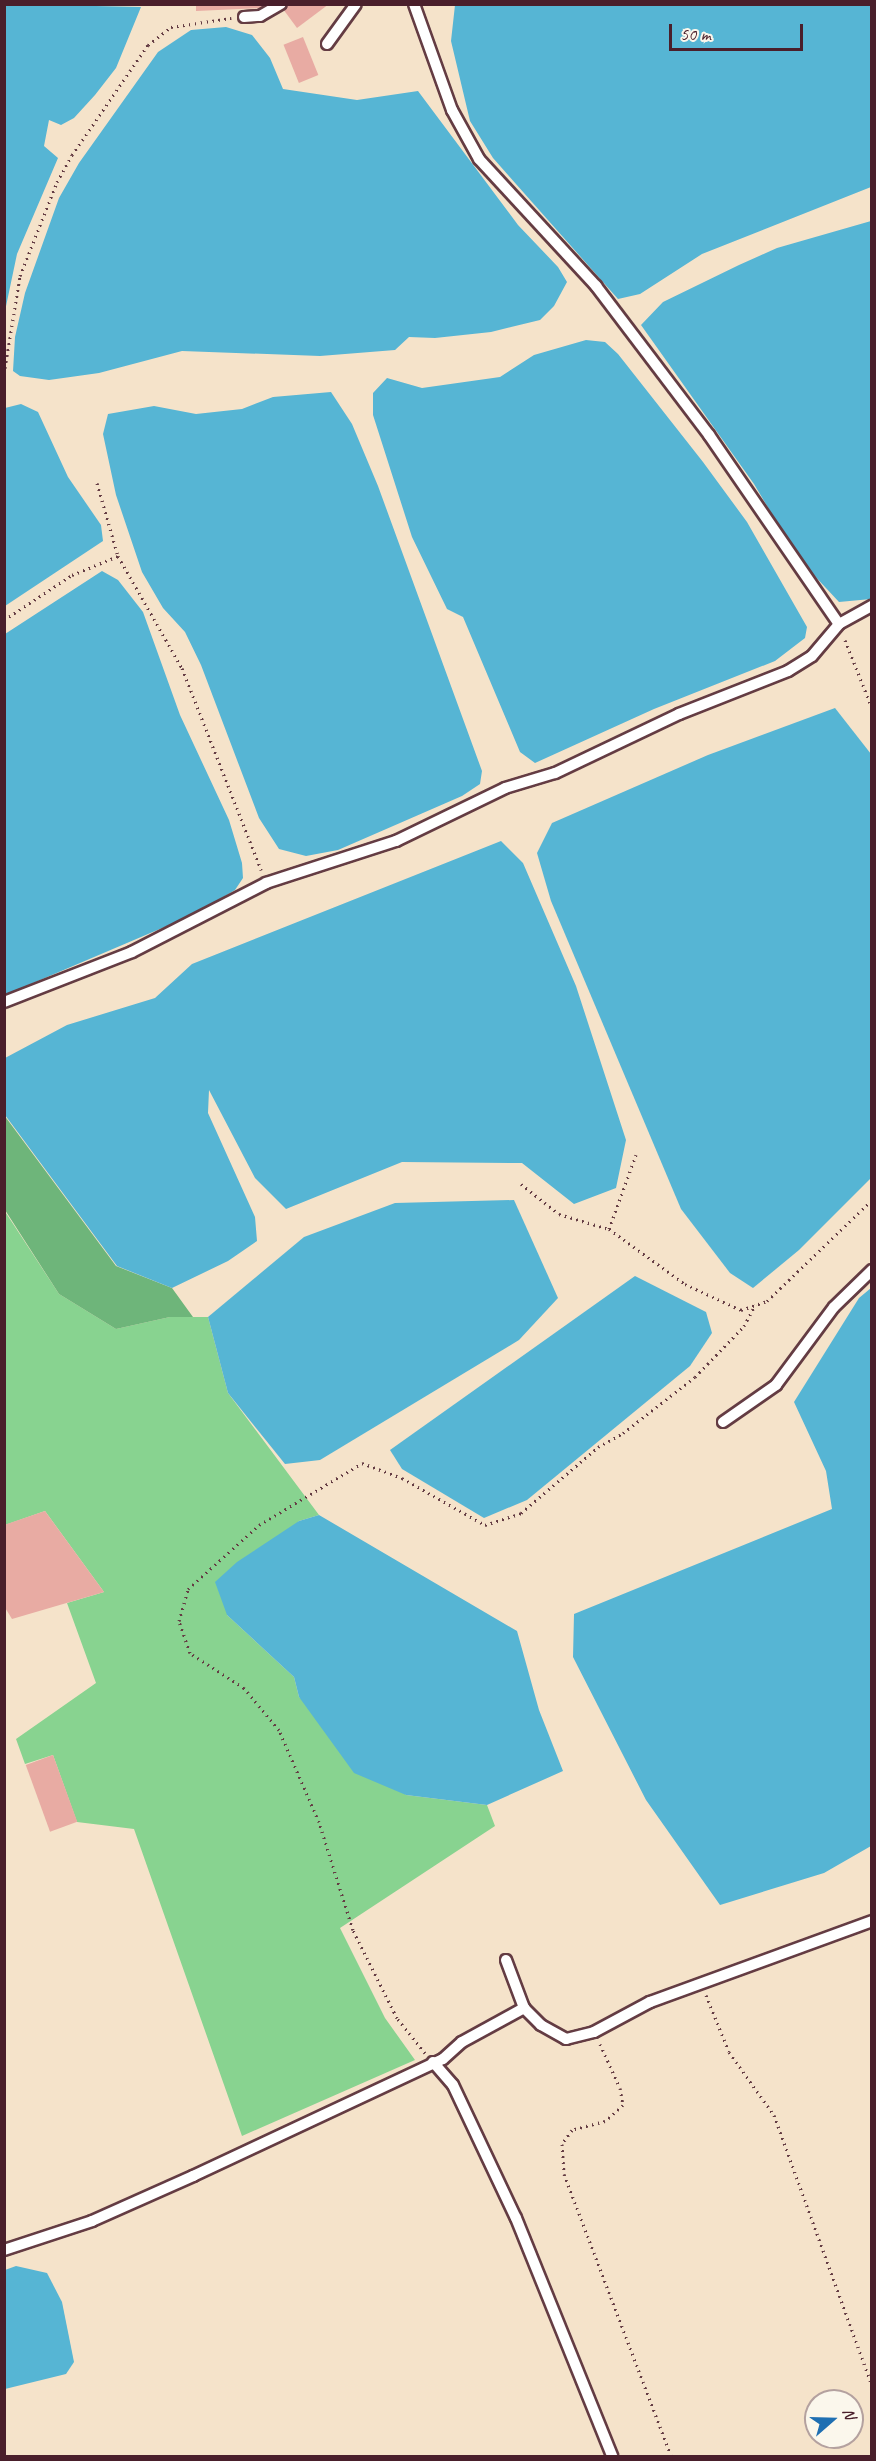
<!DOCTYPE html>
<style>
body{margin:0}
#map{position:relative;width:876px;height:2461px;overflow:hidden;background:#f5e3ca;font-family:Caveat,sans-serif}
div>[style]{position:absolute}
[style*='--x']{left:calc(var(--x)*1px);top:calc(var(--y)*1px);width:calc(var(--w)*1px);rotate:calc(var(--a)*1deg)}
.green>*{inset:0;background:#88d390}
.forest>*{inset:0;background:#6eb57a}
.water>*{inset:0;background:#56b5d4}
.building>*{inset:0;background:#e8aba3;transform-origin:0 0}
.path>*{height:3px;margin-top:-1.5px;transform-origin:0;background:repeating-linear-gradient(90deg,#643c43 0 1.5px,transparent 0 6px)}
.roads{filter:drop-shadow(2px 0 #643c43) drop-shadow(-2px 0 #643c43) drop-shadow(0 2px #643c43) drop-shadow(0 -2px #643c43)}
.lane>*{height:10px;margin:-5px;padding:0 5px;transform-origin:5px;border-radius:5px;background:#fff}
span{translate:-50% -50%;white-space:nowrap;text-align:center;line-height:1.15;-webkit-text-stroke:6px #fbf7ec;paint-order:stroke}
.frame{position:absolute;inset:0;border:6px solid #4a1f2b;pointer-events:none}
.north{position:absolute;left:804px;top:2389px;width:60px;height:60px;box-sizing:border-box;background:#fbf7ec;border:2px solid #b4a19f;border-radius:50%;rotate:70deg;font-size:16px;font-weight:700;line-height:24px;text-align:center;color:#4a1f2b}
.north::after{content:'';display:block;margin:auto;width:21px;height:27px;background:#1f6fb2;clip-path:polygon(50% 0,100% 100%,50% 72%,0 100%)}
.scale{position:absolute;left:669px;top:24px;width:134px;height:27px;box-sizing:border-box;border:3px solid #4a1f2b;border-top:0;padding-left:8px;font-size:18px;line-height:21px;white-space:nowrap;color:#4a1f2b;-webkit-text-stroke:4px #fbf7ec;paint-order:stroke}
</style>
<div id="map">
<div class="green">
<i style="clip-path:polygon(4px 1210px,59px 1294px,116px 1329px,170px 1317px,208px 1317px,228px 1393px,319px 1515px,299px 1521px,227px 1615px,294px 1677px,299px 1697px,406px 1795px,487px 1805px,495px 1826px,340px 1928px,385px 2018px,415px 2060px,242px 2136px,134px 1829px,77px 1822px,53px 1755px,25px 1764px,16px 1739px,96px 1683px,67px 1603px,104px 1592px,45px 1511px,5px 1525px)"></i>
</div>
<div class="forest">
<i style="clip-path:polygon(4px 1115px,116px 1266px,172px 1288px,193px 1317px,170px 1317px,116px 1329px,59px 1294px,5px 1210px)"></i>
</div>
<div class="water">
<i style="clip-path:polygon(5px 4px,141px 7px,116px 68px,95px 95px,74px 118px,61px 125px,49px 120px,44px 146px,58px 158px,17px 254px,5px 311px)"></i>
<i style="clip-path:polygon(455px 5px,871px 5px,871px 187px,702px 254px,640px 294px,618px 299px,493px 158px,470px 121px,451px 41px)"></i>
<i style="clip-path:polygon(226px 27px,252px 35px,270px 58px,283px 89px,357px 100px,418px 91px,518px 225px,558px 267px,567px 282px,554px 306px,540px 320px,491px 332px,435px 338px,409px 337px,395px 350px,320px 356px,182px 351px,99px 373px,49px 380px,20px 376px,13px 371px,15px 337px,25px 293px,59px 198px,79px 163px,158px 52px,191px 30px)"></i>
<i style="clip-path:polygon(871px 221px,871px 599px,839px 602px,798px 558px,754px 484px,641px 325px,663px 302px,739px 265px,777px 248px)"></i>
<i style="clip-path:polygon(586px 340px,605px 342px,618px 354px,703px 462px,747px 522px,807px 627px,805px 638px,775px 661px,654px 709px,535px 763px,520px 752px,463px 617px,447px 609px,412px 537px,373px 415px,373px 393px,387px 378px,422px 388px,500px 377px,534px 355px)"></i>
<i style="clip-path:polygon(331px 392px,352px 424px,378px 486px,482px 771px,480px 784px,462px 796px,338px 850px,306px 856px,279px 849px,259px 818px,201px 665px,185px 632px,163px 608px,142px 572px,116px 495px,103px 434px,108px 414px,154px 406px,196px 414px,242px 409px,273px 397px)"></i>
<i style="clip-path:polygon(21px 404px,38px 412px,68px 477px,101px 525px,103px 541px,5px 606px,5px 408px)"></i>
<i style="clip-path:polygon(102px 571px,118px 580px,143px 612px,180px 715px,229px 820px,242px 863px,243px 878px,235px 890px,195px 914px,5px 995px,5px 634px)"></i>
<i style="clip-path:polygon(835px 708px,871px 754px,871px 1178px,799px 1250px,753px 1288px,730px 1273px,681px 1209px,551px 901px,537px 853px,552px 823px,708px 755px)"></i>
<i style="clip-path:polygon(501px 841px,523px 863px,576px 986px,626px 1140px,616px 1188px,574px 1204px,522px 1163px,402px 1162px,286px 1209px,255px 1178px,209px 1090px,208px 1113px,255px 1217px,257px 1241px,228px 1261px,172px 1288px,117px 1266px,5px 1115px,5px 1058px,67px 1025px,155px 998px,192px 964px)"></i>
<i style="clip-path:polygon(514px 1200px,558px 1298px,519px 1340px,320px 1460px,285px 1464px,228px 1393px,208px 1317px,304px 1237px,395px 1203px)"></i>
<i style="clip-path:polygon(635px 1276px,706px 1312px,712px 1333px,690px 1366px,527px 1500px,484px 1518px,402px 1469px,390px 1450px)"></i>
<i style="clip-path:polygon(871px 1288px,871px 1846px,824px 1873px,720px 1905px,646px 1800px,573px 1657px,574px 1614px,832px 1509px,826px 1471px,794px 1402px,859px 1298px)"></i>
<i style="clip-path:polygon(319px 1515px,517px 1631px,539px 1710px,563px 1771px,487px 1805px,406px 1795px,354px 1773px,299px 1697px,294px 1677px,227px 1615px,215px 1582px,237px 1562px,299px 1521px)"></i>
<i style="clip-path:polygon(16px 2266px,47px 2273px,62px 2302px,74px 2362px,66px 2374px,5px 2389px,5px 2270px)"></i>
</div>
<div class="building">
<i style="clip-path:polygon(196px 4px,263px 4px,263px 8px,196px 11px)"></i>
<i style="clip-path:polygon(289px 4px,329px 4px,297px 28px,283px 9px)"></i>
<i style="left:303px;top:37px;width:41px;height:21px;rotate:68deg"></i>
<i style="clip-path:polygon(45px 1511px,104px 1592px,12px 1619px,4px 1606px,4px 1525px)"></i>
<i style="left:53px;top:1755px;width:71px;height:29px;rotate:70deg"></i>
</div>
<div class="path">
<i style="--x:4;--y:374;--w:99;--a:-80.7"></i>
<i style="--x:20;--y:276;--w:101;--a:-68.5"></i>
<i style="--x:57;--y:182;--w:31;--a:-61"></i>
<i style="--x:72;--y:155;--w:134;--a:-55.4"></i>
<i style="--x:148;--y:45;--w:29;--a:-38"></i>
<i style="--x:171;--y:27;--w:61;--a:-8.5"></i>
<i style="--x:97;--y:483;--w:76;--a:74"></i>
<i style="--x:118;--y:556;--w:129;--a:60.3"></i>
<i style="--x:182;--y:668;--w:217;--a:68.6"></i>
<i style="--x:4;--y:620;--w:82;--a:-33.5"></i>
<i style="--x:72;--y:575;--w:50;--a:-22.4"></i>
<i style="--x:845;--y:640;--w:73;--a:68.3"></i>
<i style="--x:521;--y:1184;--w:48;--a:38.3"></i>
<i style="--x:559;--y:1214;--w:52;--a:16.7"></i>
<i style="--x:609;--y:1229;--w:94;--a:35.9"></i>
<i style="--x:685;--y:1284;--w:62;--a:24.9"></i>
<i style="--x:741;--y:1310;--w:28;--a:-19"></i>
<i style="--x:767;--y:1301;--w:146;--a:-43.9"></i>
<i style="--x:609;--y:1229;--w:79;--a:-70"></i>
<i style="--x:706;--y:1995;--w:61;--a:68"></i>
<i style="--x:729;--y:2052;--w:77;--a:54.5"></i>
<i style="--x:774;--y:2115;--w:288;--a:70.1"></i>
<i style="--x:600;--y:2044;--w:48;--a:65.6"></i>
<i style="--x:620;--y:2088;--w:17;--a:80"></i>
<i style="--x:623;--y:2105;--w:24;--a:138"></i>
<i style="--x:605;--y:2121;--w:34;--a:165"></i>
<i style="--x:572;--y:2130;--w:17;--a:126"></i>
<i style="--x:562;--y:2144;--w:30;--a:86"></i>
<i style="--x:564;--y:2174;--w:302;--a:69.2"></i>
<i style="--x:425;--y:2053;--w:45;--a:-128.7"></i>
<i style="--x:397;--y:2018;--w:98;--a:-116.6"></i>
<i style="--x:353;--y:1930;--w:113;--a:-107.5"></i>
<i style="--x:319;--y:1822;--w:100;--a:-113.5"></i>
<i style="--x:279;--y:1730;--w:55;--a:-129.8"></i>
<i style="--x:244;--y:1688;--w:64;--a:-147.1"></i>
<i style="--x:190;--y:1653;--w:34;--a:-109"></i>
<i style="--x:179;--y:1621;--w:33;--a:-74"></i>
<i style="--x:188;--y:1589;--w:96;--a:-42"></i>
<i style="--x:259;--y:1525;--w:120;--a:-31"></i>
<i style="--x:362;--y:1463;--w:43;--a:20.6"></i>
<i style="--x:402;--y:1478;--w:95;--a:29.5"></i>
<i style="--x:485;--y:1525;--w:38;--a:-18"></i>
<i style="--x:521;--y:1513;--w:101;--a:-40.6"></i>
<i style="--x:598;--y:1447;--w:29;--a:-29"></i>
<i style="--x:623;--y:1433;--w:91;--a:-37.9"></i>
<i style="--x:695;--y:1377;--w:71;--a:-46.1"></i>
<i style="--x:744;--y:1326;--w:24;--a:-62"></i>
</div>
<div class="roads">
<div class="lane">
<i style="--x:414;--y:4;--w:113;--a:70.3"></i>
<i style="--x:452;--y:110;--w:56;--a:61.1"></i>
<i style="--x:479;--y:159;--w:173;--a:47.3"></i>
<i style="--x:596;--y:286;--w:187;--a:52.8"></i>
<i style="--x:709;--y:435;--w:229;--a:55.5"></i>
<i style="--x:244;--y:17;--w:16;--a:-4"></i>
<i style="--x:260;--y:16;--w:24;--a:-30"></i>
<i style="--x:327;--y:44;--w:49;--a:-54.1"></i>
<i style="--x:4;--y:1002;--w:137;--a:-21.3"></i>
<i style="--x:132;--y:952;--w:151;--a:-27.2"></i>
<i style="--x:266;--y:883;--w:137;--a:-17.9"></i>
<i style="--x:396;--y:841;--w:121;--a:-25.9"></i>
<i style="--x:505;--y:788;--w:52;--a:-16.7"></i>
<i style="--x:555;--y:773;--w:137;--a:-25.4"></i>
<i style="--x:679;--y:714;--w:117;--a:-21.5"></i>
<i style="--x:788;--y:671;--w:28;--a:-32"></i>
<i style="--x:812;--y:656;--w:42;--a:-49.8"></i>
<i style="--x:839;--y:624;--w:38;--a:-29"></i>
<i style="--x:723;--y:1422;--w:65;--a:-34.9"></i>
<i style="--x:776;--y:1385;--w:97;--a:-53.4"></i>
<i style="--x:834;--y:1307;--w:53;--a:-44.2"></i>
<i style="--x:506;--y:1960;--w:51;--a:69.4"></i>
<i style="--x:524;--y:2008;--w:24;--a:45"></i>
<i style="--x:541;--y:2025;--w:29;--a:29"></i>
<i style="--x:566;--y:2039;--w:29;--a:-14"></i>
<i style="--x:594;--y:2032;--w:64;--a:-28.2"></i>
<i style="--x:650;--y:2002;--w:236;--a:-20"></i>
<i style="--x:433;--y:2062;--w:30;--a:49"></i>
<i style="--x:453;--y:2085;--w:147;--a:64.7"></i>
<i style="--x:516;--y:2218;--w:257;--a:68"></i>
<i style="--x:4;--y:2250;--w:93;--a:-18.2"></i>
<i style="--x:92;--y:2221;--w:111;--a:-24"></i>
<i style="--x:193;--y:2176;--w:276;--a:-25.1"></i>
<i style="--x:443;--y:2059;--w:25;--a:-42"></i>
<i style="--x:462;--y:2042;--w:71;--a:-28.7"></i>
</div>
</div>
<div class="frame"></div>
<div class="north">N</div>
<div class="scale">50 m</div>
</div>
